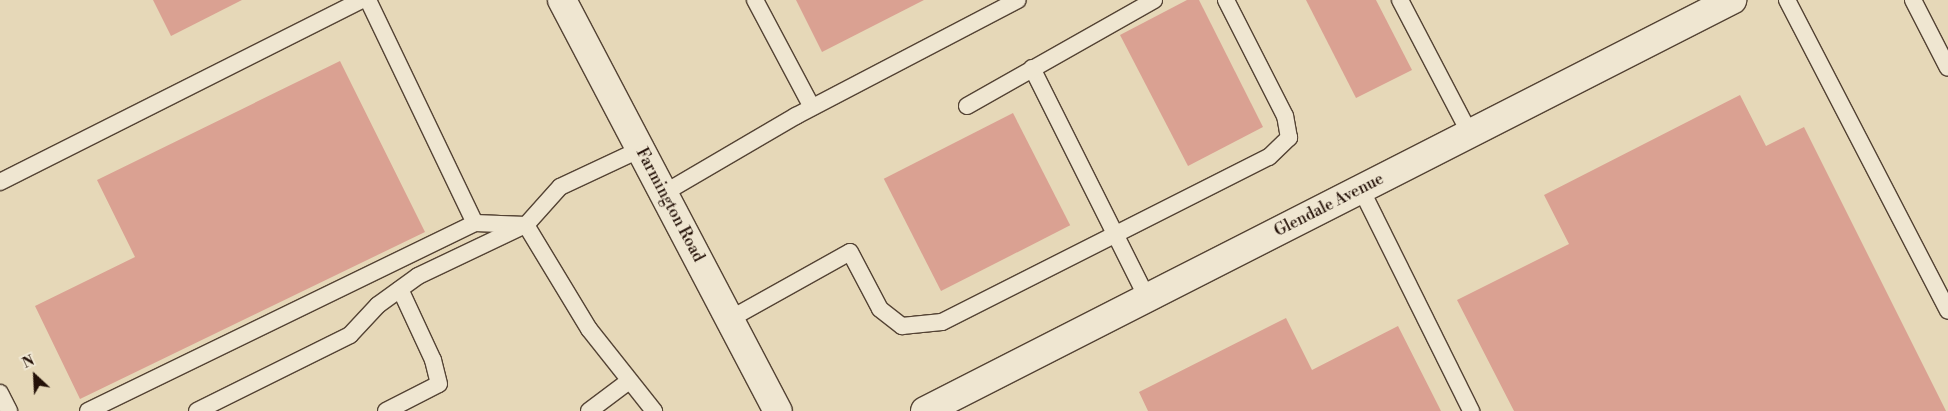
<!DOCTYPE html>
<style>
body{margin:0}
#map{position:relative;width:1948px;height:411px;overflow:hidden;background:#e6d8b8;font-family:"Libre Bodoni",serif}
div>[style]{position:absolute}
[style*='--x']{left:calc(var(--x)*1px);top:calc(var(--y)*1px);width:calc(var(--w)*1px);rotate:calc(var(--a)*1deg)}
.building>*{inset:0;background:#daa192;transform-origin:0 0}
.roads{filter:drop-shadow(1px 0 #544334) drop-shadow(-1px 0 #544334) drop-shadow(0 1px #544334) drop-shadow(0 -1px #544334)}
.lane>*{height:16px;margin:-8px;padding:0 8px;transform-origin:8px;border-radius:8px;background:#efe6d1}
.street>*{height:28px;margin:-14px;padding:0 14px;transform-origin:14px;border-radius:14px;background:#efe6d1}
.secondary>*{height:28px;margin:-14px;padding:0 14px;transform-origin:14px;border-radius:14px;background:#efe6d1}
span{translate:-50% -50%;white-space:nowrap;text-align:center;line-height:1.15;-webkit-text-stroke:4px #efe6d1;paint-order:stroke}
.street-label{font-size:16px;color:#241108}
.north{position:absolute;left:10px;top:351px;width:50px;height:50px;-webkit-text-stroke:4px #efe6d1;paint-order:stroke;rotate:335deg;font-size:14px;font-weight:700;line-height:20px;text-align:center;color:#241108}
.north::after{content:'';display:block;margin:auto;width:18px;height:22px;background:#241108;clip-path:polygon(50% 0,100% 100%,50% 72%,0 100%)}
</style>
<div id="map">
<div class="building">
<i style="clip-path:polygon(153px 0,242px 0,171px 36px)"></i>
<i style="clip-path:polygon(796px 0,924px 0,822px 52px)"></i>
<i style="clip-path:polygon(1187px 0,1199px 0,1263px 127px,1188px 166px,1120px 35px)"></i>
<i style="clip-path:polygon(1306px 0,1376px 0,1412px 70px,1356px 98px)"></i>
<i style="clip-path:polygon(340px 61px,425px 232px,80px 399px,35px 306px,135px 257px,97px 180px)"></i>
<i style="clip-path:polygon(1740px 95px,1766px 146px,1804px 127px,1946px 411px,1514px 411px,1457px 300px,1569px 244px,1544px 195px)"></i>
<i style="left:1013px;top:113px;width:126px;height:145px;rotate:63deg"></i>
<i style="clip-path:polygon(1286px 318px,1312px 370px,1398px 326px,1441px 411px,1148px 411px,1139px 392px)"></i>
</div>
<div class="roads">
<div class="lane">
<i style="--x:368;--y:0;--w:247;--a:64.4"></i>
<i style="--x:755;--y:0;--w:121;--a:62"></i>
<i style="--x:1400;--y:0;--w:151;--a:62.4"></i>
<i style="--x:1787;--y:0;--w:350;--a:62.6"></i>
<i style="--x:1913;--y:0;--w:76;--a:62.8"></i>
<i style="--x:1032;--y:68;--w:257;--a:63.4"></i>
<i style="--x:967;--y:106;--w:215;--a:-29.5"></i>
<i style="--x:641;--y:149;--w:89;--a:154.9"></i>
<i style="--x:560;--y:187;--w:51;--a:131.8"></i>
<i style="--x:526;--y:225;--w:122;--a:58.8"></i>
<i style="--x:589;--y:329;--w:105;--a:51.6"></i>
<i style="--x:0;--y:182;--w:405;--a:-26.7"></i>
<i style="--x:1361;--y:189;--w:248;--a:63.6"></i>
<i style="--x:664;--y:193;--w:153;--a:-30.3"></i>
<i style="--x:796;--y:116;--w:250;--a:-27.6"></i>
<i style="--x:730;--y:319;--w:137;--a:-29.2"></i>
<i style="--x:850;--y:252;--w:64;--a:62.2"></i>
<i style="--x:880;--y:309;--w:28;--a:38"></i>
<i style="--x:902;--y:326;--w:40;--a:-5.7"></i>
<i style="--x:942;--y:322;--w:366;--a:-26.8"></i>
<i style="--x:1269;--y:157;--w:28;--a:-44"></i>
<i style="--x:1289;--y:138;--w:22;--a:-100"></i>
<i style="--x:1285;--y:116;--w:130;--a:-117"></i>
<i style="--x:0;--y:393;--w:20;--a:63"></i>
<i style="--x:88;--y:411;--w:430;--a:-25.9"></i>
<i style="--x:475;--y:223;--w:51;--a:2.2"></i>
<i style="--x:197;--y:411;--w:171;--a:-26.4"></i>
<i style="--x:350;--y:335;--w:41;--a:-47"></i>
<i style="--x:378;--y:305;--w:49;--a:-35.9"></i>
<i style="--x:418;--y:276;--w:114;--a:-25.4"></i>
<i style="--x:386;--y:411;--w:59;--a:-27"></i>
<i style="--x:439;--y:384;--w:25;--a:-104"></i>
<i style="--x:433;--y:360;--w:78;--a:-114.9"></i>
<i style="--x:589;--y:411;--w:50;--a:-36.9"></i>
</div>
<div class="street">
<i style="--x:925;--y:411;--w:906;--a:-26.99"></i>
</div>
<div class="secondary">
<i style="--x:562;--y:0;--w:464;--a:62.3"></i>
</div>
</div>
<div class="street-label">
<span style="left:670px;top:205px;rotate:62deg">Farmington Road</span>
<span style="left:1329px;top:205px;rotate:-27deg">Glendale Avenue</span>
</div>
<div class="north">N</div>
</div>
